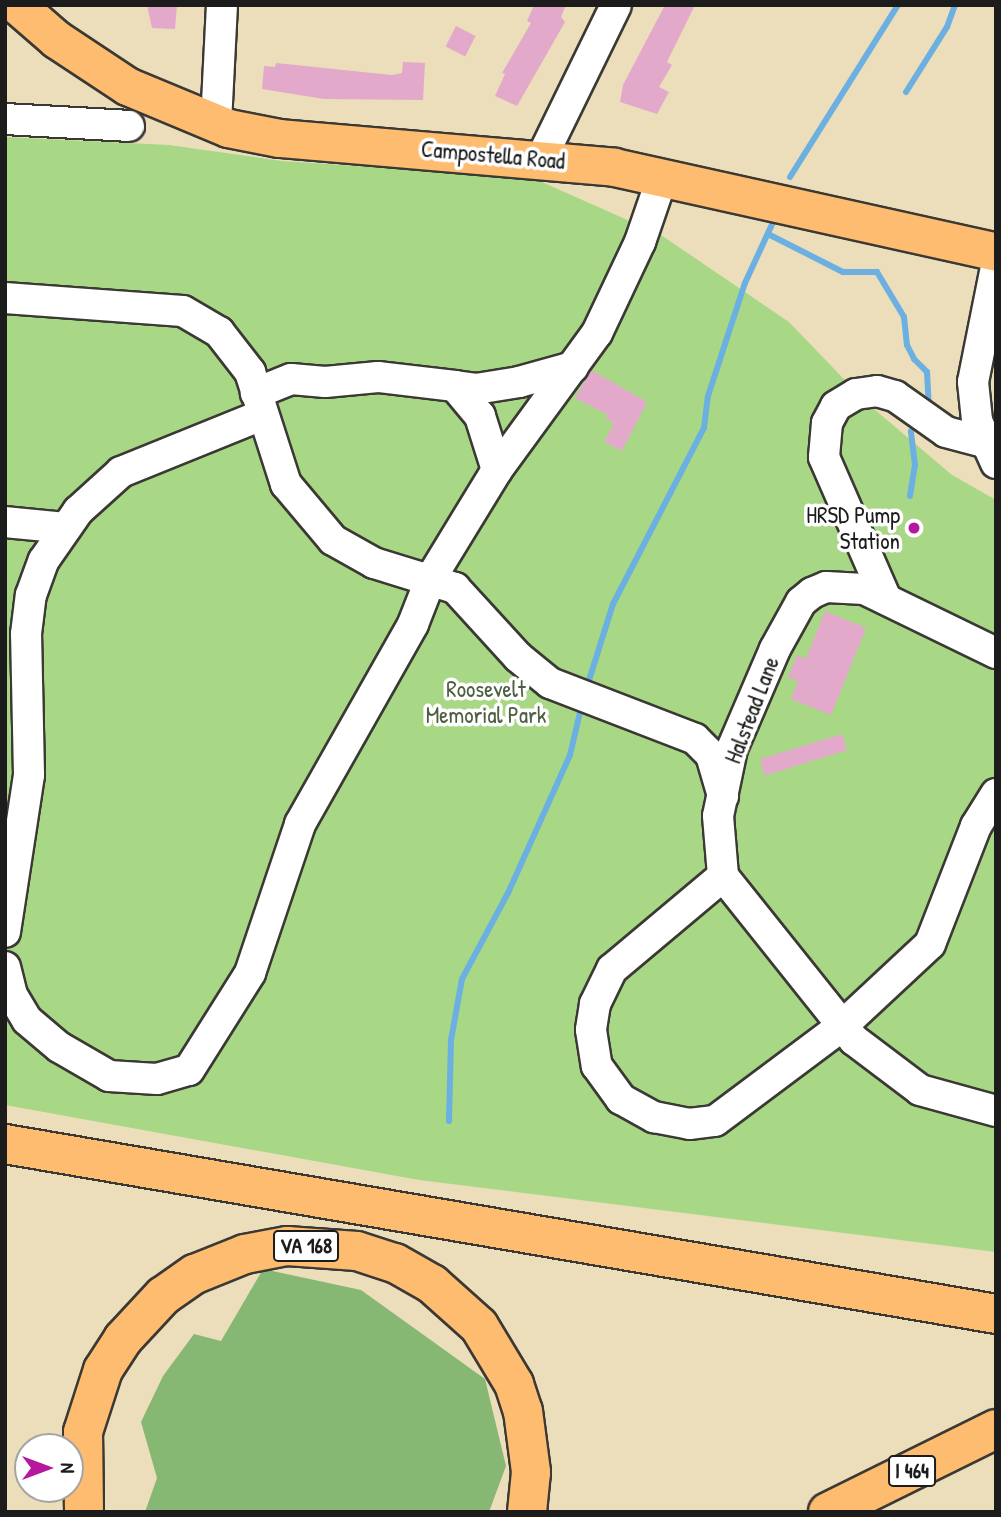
<!DOCTYPE html>
<style>
body{margin:0}
#map{position:relative;width:1001px;height:1517px;overflow:hidden;background:#ecdebb;font-family:"Patrick Hand",sans-serif}
div>[style]{position:absolute}
[style*='--x']{left:calc(var(--x)*1px);top:calc(var(--y)*1px);width:calc(var(--w)*1px);rotate:calc(var(--a)*1deg)}
.green>*{inset:0;background:#a8d886}
.forest>*{inset:0;background:#86b873}
.stream>*{height:6px;margin:-3px;padding:0 3px;transform-origin:3px;border-radius:3px;background:#6bb0e1}
.building>*{inset:0;background:#e3a9ca;transform-origin:0 0}
.roads{filter:drop-shadow(2px 0 #3b3934) drop-shadow(-2px 0 #3b3934) drop-shadow(0 2px #3b3934) drop-shadow(0 -2px #3b3934)}
.minor>*{height:30px;margin:-15px;padding:0 15px;transform-origin:15px;border-radius:15px;background:#fff}
.major>*{height:37px;margin:-18.5px;padding:0 18.5px;transform-origin:18.5px;border-radius:18.5px;background:#fdbc6f}
.highway>*{height:38px;margin:-19px;padding:0 19px;transform-origin:19px;border-radius:19px;background:#fdbc6f}
.dots>*{width:19px;height:19px;translate:-50% -50%;box-sizing:border-box;border:4px solid #fff;border-radius:50%}
span{translate:-50% -50%;white-space:nowrap;text-align:center;line-height:1.15;-webkit-text-stroke:7px #fff;paint-order:stroke}
.shield-label span{padding:2px 5px;background:#fff;border:2px solid;border-radius:5px;-webkit-text-stroke-width:0}
.shield-label{font-size:21px;color:#1c1c1c;font-weight:700}
.street-label{font-size:23px;color:#1c1c1c}
.poi-label{font-size:23px;color:#1c1c1c}
.right{translate:-100% -50%;text-align:right}
.park-label{font-size:23px;color:#4d5e41}
.frame{position:absolute;inset:0;border:7px solid #1c1c1c;pointer-events:none}
.north{position:absolute;left:14px;top:1433px;width:70px;height:70px;box-sizing:border-box;background:#fff;border:2px solid #a4a4a4;border-radius:50%;rotate:90deg;font-size:19px;font-weight:700;line-height:28px;text-align:center;color:#1c1c1c}
.north::after{content:'';display:block;margin:auto;width:24px;height:32px;background:#b5179e;clip-path:polygon(50% 0,100% 100%,50% 72%,0 100%)}
</style>
<div id="map">
<div class="green">
<i style="clip-path:polygon(5px 137px,169px 145px,282px 161px,533px 178px,661px 235px,789px 322px,867px 403px,952px 475px,996px 500px,996px 1252px,419px 1180px,5px 1105px)"></i>
</div>
<div class="forest">
<i style="clip-path:polygon(263px 1269px,361px 1290px,485px 1379px,506px 1466px,489px 1512px,145px 1512px,157px 1478px,141px 1422px,163px 1376px,194px 1334px,221px 1341px)"></i>
</div>
<div class="stream">
<i style="--x:906;--y:92;--w:77;--a:-57.8"></i>
<i style="--x:947;--y:27;--w:23;--a:-70"></i>
<i style="--x:790;--y:177;--w:203;--a:-57.9"></i>
<i style="--x:768;--y:234;--w:84;--a:26.9"></i>
<i style="--x:843;--y:272;--w:34;--a:0"></i>
<i style="--x:877;--y:272;--w:52;--a:59"></i>
<i style="--x:904;--y:317;--w:28;--a:84"></i>
<i style="--x:907;--y:345;--w:16;--a:63"></i>
<i style="--x:914;--y:359;--w:18;--a:45"></i>
<i style="--x:927;--y:372;--w:36;--a:87"></i>
<i style="--x:910;--y:496;--w:31;--a:-81"></i>
<i style="--x:915;--y:465;--w:34;--a:-97"></i>
<i style="--x:586;--y:690;--w:90;--a:-72.6"></i>
<i style="--x:613;--y:604;--w:198;--a:-62.7"></i>
<i style="--x:704;--y:428;--w:32;--a:-83"></i>
<i style="--x:708;--y:396;--w:119;--a:-71.9"></i>
<i style="--x:745;--y:283;--w:67;--a:-65.3"></i>
<i style="--x:449;--y:1121;--w:81;--a:-88.6"></i>
<i style="--x:451;--y:1040;--w:62;--a:-79.8"></i>
<i style="--x:462;--y:979;--w:98;--a:-61.9"></i>
<i style="--x:508;--y:893;--w:151;--a:-65.8"></i>
<i style="--x:570;--y:755;--w:52;--a:-76.8"></i>
</div>
<div class="building">
<i style="clip-path:polygon(147px 5px,177px 5px,175px 29px,152px 28px)"></i>
<i style="clip-path:polygon(534px 5px,566px 5px,561px 17px,565px 22px,517px 106px,495px 96px,505px 74px,502px 73px,531px 23px,527px 21px)"></i>
<i style="clip-path:polygon(665px 5px,695px 5px,667px 62px,672px 65px,659px 87px,669px 92px,657px 114px,620px 102px,623px 85px)"></i>
<i style="left:456px;top:26px;width:22px;height:23px;rotate:27deg"></i>
<i style="clip-path:polygon(403px 62px,425px 63px,423px 100px,324px 99px,262px 89px,264px 66px,275px 67px,276px 63px,392px 75px,402px 73px)"></i>
<i style="clip-path:polygon(591px 370px,647px 402px,622px 451px,604px 442px,614px 423px,606px 419px,608px 415px,575px 398px)"></i>
<i style="left:908px;top:519px;width:15px;height:15px;rotate:11deg"></i>
<i style="clip-path:polygon(825px 611px,866px 628px,831px 715px,791px 699px,798px 681px,788px 677px,797px 655px,806px 659px)"></i>
<i style="left:842px;top:734px;width:17px;height:86px;rotate:73deg"></i>
</div>
<div class="roads">
<div class="minor">
<i style="--x:5;--y:119;--w:124;--a:3.2"></i>
<i style="--x:216;--y:123;--w:118;--a:-87.1"></i>
<i style="--x:541;--y:159;--w:171;--a:-64"></i>
<i style="--x:996;--y:267;--w:117;--a:101.3"></i>
<i style="--x:973;--y:382;--w:39;--a:84"></i>
<i style="--x:977;--y:421;--w:46;--a:65.7"></i>
<i style="--x:5;--y:298;--w:178;--a:4.2"></i>
<i style="--x:183;--y:311;--w:42;--a:30.3"></i>
<i style="--x:219;--y:332;--w:51;--a:52.2"></i>
<i style="--x:250;--y:372;--w:118;--a:72.2"></i>
<i style="--x:286;--y:484;--w:73;--a:50"></i>
<i style="--x:333;--y:540;--w:47;--a:29.3"></i>
<i style="--x:374;--y:563;--w:85;--a:17.2"></i>
<i style="--x:455;--y:588;--w:93;--a:47.6"></i>
<i style="--x:518;--y:657;--w:41;--a:39.1"></i>
<i style="--x:550;--y:683;--w:155;--a:21.1"></i>
<i style="--x:695;--y:739;--w:23;--a:45"></i>
<i style="--x:711;--y:755;--w:43;--a:73.7"></i>
<i style="--x:455;--y:386;--w:21;--a:8"></i>
<i style="--x:476;--y:389;--w:44;--a:-9.2"></i>
<i style="--x:519;--y:382;--w:56;--a:-15.5"></i>
<i style="--x:497;--y:470;--w:170;--a:-53.9"></i>
<i style="--x:597;--y:333;--w:101;--a:-64.7"></i>
<i style="--x:640;--y:242;--w:68;--a:-71"></i>
<i style="--x:5;--y:522;--w:61;--a:5.6"></i>
<i style="--x:886;--y:599;--w:155;--a:-113.6"></i>
<i style="--x:824;--y:457;--w:34;--a:-85"></i>
<i style="--x:827;--y:423;--w:19;--a:-62"></i>
<i style="--x:836;--y:406;--w:23;--a:-31"></i>
<i style="--x:856;--y:394;--w:21;--a:-8"></i>
<i style="--x:877;--y:391;--w:19;--a:16"></i>
<i style="--x:895;--y:396;--w:62;--a:35.2"></i>
<i style="--x:946;--y:432;--w:38;--a:15"></i>
<i style="--x:996;--y:653;--w:147;--a:-154.1"></i>
<i style="--x:864;--y:589;--w:38;--a:-177"></i>
<i style="--x:826;--y:587;--w:15;--a:157"></i>
<i style="--x:812;--y:593;--w:14;--a:141"></i>
<i style="--x:801;--y:602;--w:54;--a:119"></i>
<i style="--x:775;--y:649;--w:109;--a:113.3"></i>
<i style="--x:732;--y:749;--w:68;--a:101.8"></i>
<i style="--x:718;--y:816;--w:60;--a:85.2"></i>
<i style="--x:723;--y:876;--w:210;--a:51.4"></i>
<i style="--x:854;--y:1040;--w:83;--a:37.1"></i>
<i style="--x:920;--y:1090;--w:79;--a:15.4"></i>
<i style="--x:723;--y:876;--w:145;--a:140"></i>
<i style="--x:612;--y:969;--w:39;--a:116"></i>
<i style="--x:595;--y:1004;--w:26;--a:99"></i>
<i style="--x:591;--y:1030;--w:36;--a:81"></i>
<i style="--x:597;--y:1066;--w:41;--a:54"></i>
<i style="--x:621;--y:1099;--w:38;--a:29"></i>
<i style="--x:654;--y:1117;--w:36;--a:11"></i>
<i style="--x:689;--y:1124;--w:26;--a:-7"></i>
<i style="--x:715;--y:1121;--w:159;--a:-36.8"></i>
<i style="--x:842;--y:1026;--w:120;--a:-43"></i>
<i style="--x:930;--y:944;--w:127;--a:-68.7"></i>
<i style="--x:976;--y:826;--w:38;--a:-58"></i>
<i style="--x:5;--y:932;--w:159;--a:-81.3"></i>
<i style="--x:29;--y:775;--w:141;--a:-91.2"></i>
<i style="--x:26;--y:634;--w:39;--a:-83"></i>
<i style="--x:31;--y:595;--w:37;--a:-70"></i>
<i style="--x:44;--y:560;--w:60;--a:-55.2"></i>
<i style="--x:78;--y:511;--w:58;--a:-42.2"></i>
<i style="--x:121;--y:472;--w:152;--a:-22"></i>
<i style="--x:5;--y:967;--w:29;--a:76"></i>
<i style="--x:12;--y:995;--w:29;--a:59"></i>
<i style="--x:27;--y:1020;--w:42;--a:40.2"></i>
<i style="--x:59;--y:1047;--w:58;--a:30.1"></i>
<i style="--x:109;--y:1076;--w:48;--a:3.6"></i>
<i style="--x:157;--y:1079;--w:33;--a:-16"></i>
<i style="--x:189;--y:1070;--w:115;--a:-57.8"></i>
<i style="--x:250;--y:973;--w:157;--a:-71.4"></i>
<i style="--x:300;--y:824;--w:230;--a:-60.5"></i>
<i style="--x:413;--y:624;--w:49;--a:-68.6"></i>
<i style="--x:431;--y:578;--w:127;--a:-58.6"></i>
<i style="--x:497;--y:470;--w:57;--a:-107.5"></i>
<i style="--x:480;--y:416;--w:39;--a:-130"></i>
<i style="--x:455;--y:386;--w:78;--a:-173.3"></i>
<i style="--x:378;--y:377;--w:53;--a:174.6"></i>
<i style="--x:325;--y:382;--w:34;--a:-175"></i>
<i style="--x:291;--y:379;--w:38;--a:158"></i>
</div>
<div class="major">
<i style="--x:17;--y:5;--w:52;--a:41.1"></i>
<i style="--x:56;--y:39;--w:85;--a:33.5"></i>
<i style="--x:127;--y:86;--w:109;--a:22.6"></i>
<i style="--x:228;--y:128;--w:52;--a:11.1"></i>
<i style="--x:279;--y:138;--w:336;--a:4.9"></i>
<i style="--x:614;--y:167;--w:391;--a:12.5"></i>
</div>
<div class="highway">
<i style="--x:5;--y:1144;--w:1005;--a:9.73"></i>
<i style="--x:84;--y:1512;--w:80;--a:-90.7"></i>
<i style="--x:83;--y:1432;--w:65;--a:-72.1"></i>
<i style="--x:103;--y:1370;--w:37;--a:-57"></i>
<i style="--x:123;--y:1339;--w:59;--a:-47.1"></i>
<i style="--x:163;--y:1296;--w:39;--a:-35"></i>
<i style="--x:195;--y:1274;--w:54;--a:-21.8"></i>
<i style="--x:245;--y:1254;--w:43;--a:-10.8"></i>
<i style="--x:287;--y:1246;--w:70;--a:4.1"></i>
<i style="--x:357;--y:1251;--w:40;--a:18"></i>
<i style="--x:395;--y:1263;--w:43;--a:29.6"></i>
<i style="--x:432;--y:1284;--w:63;--a:41.8"></i>
<i style="--x:479;--y:1326;--w:68;--a:58.9"></i>
<i style="--x:514;--y:1384;--w:28;--a:72"></i>
<i style="--x:523;--y:1411;--w:62;--a:82.5"></i>
<i style="--x:531;--y:1472;--w:40;--a:95.7"></i>
<i style="--x:828;--y:1512;--w:187;--a:-26.3"></i>
</div>
</div>
<div class="dots">
<i style="left:914px;top:528px;background:#b5179e"></i>
</div>
<div class="shield-label">
<span style="left:306px;top:1246px">VA 168</span>
<span style="left:912px;top:1471px">I 464</span>
</div>
<div class="street-label">
<span style="left:493px;top:155px;rotate:5deg">Campostella Road</span>
<span style="left:752px;top:710px;rotate:-69deg">Halstead Lane</span>
</div>
<div class="poi-label">
<span class="right" style="left:900px;top:528px">HRSD Pump<br>Station</span>
</div>
<div class="park-label">
<span style="left:486px;top:702px">Roosevelt<br>Memorial Park</span>
</div>
<div class="frame"></div>
<div class="north">N</div>
</div>
